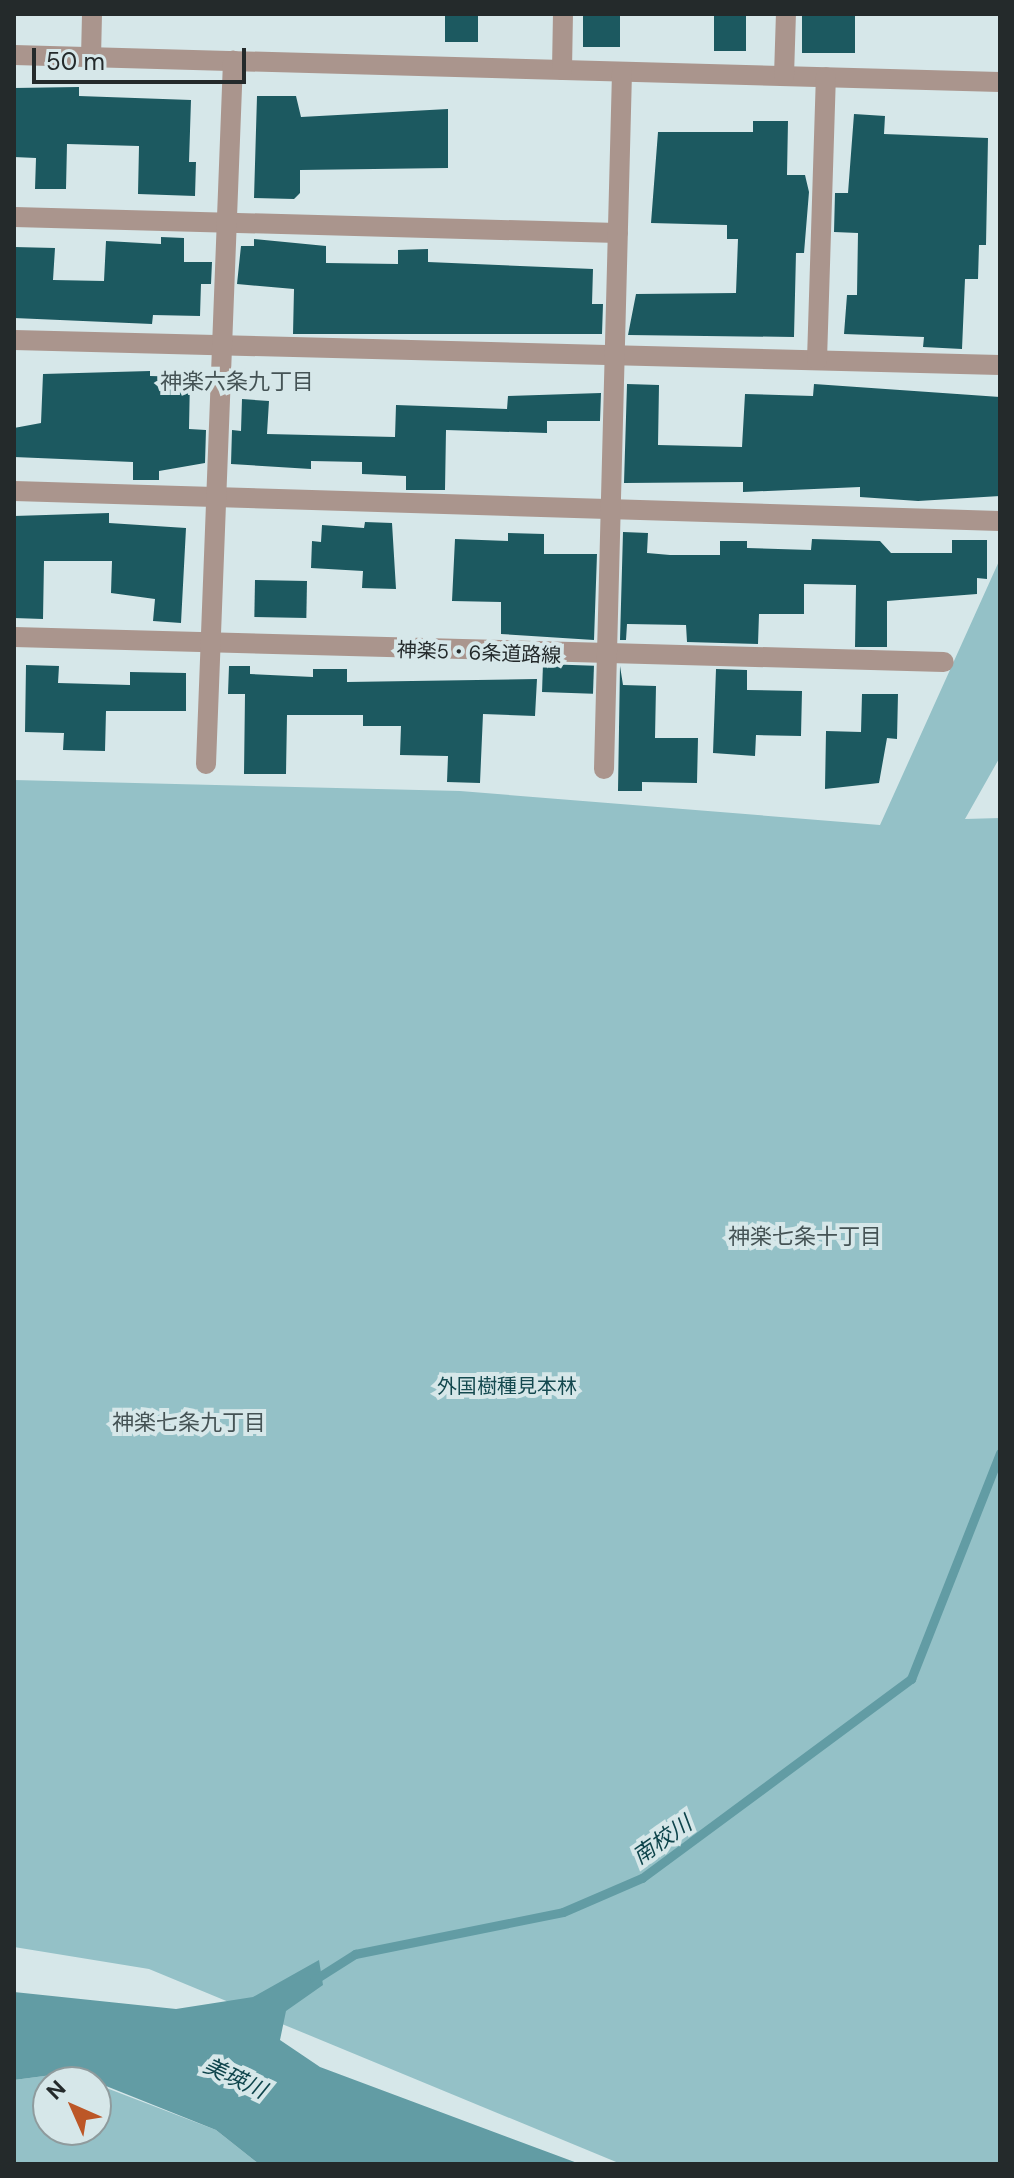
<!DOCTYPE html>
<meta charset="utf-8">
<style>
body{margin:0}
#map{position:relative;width:1014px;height:2178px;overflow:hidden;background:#d6e7e9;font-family:"DM Sans","Noto Sans JP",sans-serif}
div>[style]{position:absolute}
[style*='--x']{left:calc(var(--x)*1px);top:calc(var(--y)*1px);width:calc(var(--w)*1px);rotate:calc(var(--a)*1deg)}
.green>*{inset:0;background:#94c1c7}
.water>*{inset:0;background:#629ca4}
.stream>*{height:9px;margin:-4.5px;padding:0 4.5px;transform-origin:4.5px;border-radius:4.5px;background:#629ca4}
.building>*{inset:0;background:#1c5960;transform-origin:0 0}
.minor>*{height:20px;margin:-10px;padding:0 10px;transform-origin:10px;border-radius:10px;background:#aa958d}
span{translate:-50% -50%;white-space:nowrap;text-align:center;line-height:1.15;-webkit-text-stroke:8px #d6e7e9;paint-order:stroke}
.street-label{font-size:20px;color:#242a2b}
.park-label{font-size:20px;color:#14494f}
.neighbourhood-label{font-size:22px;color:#455355}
.water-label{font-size:22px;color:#0e444b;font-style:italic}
.frame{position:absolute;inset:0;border:16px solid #242a2b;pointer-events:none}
.north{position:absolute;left:32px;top:2066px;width:80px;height:80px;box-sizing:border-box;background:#d6e7e9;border:2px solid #8f9b9d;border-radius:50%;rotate:315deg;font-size:22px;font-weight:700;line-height:32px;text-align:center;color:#242a2b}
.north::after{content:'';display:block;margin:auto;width:28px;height:36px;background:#bc5727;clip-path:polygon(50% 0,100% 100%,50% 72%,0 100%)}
.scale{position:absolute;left:32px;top:48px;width:214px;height:36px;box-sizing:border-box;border:4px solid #242a2b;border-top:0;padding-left:10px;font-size:24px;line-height:28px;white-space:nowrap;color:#242a2b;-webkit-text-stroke:6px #d6e7e9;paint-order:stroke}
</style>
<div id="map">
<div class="green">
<i style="clip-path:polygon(1000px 559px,1000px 757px,965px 819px,1000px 818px,1000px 2164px,621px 2164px,149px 1969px,14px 1947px,14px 780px,460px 791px,880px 825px)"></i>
<i style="clip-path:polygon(67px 2073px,91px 2082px,48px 2082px,48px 2130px,96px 2130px,96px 2084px,216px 2130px,259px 2164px,14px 2164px,14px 2080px)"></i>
</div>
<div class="water">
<i style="clip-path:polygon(319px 1960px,323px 1985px,286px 2011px,280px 2040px,320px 2067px,580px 2164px,259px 2164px,216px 2130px,96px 2082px,67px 2073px,14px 2080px,14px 1992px,176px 2009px,253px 1997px)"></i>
</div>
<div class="stream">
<i style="--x:314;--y:1980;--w:49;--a:-32.4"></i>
<i style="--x:355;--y:1954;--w:212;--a:-11.4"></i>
<i style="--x:563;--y:1912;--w:86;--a:-23.3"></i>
<i style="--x:642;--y:1878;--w:335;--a:-36.5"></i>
<i style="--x:911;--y:1679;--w:243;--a:-68.5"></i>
</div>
<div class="building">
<i style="left:445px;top:14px;width:33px;height:28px"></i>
<i style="left:583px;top:14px;width:37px;height:33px"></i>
<i style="left:714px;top:14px;width:32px;height:37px"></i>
<i style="left:802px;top:14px;width:53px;height:39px"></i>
<i style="clip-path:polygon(79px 87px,79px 96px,191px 100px,189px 162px,196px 162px,195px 196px,138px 194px,139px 146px,67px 144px,66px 189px,35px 189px,36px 158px,14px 157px,14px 88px)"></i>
<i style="clip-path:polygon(257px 96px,296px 96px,301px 117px,448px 109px,448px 168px,300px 170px,300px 193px,294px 199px,254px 198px)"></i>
<i style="clip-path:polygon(854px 114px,885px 116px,884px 134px,988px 138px,986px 245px,979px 245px,978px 279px,965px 279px,962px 349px,923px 347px,924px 337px,844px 334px,847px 295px,857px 295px,858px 233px,834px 232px,835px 193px,848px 193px)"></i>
<i style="clip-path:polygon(753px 121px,788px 121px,787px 175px,805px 175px,809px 192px,804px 253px,796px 253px,794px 337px,628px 335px,636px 294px,736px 293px,738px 239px,727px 239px,727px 225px,651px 223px,658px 132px,753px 132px)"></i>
<i style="clip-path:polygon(161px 237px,184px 238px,184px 262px,212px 262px,211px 284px,201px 284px,200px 316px,153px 315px,152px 324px,14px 318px,14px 247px,55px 248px,53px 280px,104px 281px,106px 241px,161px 244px)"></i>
<i style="clip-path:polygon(254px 239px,326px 246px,326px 263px,398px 264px,398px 250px,428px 249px,428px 262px,593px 269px,592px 304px,603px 304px,602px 334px,293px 334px,294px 289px,237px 284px,241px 246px,254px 246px)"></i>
<i style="clip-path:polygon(150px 371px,150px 376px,190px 377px,189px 429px,206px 430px,205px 463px,159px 471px,159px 480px,133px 480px,133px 462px,14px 457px,14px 428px,41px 423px,43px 374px)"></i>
<i style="clip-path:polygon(627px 384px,659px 385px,658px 445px,742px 447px,745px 394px,813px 396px,814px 384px,1000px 397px,1000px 496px,918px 501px,860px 497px,860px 487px,743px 492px,743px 482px,624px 483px)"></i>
<i style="clip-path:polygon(601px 393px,600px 421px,547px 421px,547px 433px,446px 430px,445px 490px,406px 490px,406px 476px,362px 474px,362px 462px,311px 461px,311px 469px,231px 464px,232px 430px,241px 431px,242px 399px,269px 401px,267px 434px,395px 437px,396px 405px,507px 409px,508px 396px)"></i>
<i style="clip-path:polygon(109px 513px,109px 523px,186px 528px,181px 623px,153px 621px,155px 599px,111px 593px,112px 561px,44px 561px,43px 619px,14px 618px,14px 516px)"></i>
<i style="clip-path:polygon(365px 522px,392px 523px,396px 589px,362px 588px,363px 571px,311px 568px,312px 541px,321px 542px,322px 525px,364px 528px)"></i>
<i style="clip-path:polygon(623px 532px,648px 533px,647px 553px,670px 555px,720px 555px,720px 541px,747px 541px,747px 548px,811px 550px,812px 539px,880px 541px,891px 553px,952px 553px,952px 540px,987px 540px,987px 579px,977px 578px,977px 594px,887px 601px,887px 647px,855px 647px,856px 585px,804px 584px,804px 614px,759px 614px,758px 644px,687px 642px,686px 625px,627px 624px,626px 640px,620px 640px)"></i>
<i style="clip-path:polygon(508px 533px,544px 534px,544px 554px,597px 554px,594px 640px,501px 634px,501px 602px,452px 601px,455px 539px,508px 541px)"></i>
<i style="left:255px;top:580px;width:52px;height:37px;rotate:1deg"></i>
<i style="left:543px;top:664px;width:51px;height:28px;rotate:2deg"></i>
<i style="clip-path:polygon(26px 665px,59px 666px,58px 683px,130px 685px,130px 672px,186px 673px,186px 711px,106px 711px,105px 751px,63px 750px,64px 733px,25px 732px)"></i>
<i style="clip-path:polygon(229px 666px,250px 666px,250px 674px,313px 677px,313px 669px,347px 669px,347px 682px,537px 679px,535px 716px,483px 714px,480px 783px,447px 782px,448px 756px,400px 755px,401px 726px,363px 726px,363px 715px,287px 715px,286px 774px,244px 774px,245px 694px,228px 694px)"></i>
<i style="clip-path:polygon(620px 666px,623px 685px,656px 686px,655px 738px,698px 738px,697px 783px,642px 782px,642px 791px,618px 791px)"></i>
<i style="clip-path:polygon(716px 669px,747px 670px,747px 690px,802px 691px,801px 736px,756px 735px,755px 756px,713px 753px)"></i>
<i style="clip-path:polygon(862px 694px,898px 694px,897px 739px,887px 738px,879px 783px,825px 789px,826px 731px,861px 732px)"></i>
</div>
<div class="minor">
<i style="--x:14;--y:55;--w:986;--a:1.57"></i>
<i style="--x:91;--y:58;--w:44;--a:-88.7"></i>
<i style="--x:562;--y:70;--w:56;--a:-89"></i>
<i style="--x:784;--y:76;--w:62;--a:-88.2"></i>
<i style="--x:14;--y:217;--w:604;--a:1.52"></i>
<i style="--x:14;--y:340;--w:986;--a:1.45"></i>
<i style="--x:817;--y:360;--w:283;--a:-88.2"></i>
<i style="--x:14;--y:491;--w:986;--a:1.74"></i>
<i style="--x:14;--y:637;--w:930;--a:1.54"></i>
<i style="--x:206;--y:764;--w:704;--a:-87.8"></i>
<i style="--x:604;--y:769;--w:697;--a:-88.52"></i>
</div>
<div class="street-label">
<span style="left:479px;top:653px;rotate:2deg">神楽5・6条道路線</span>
</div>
<div class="park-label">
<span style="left:507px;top:1386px">外国樹種見本林</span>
</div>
<div class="neighbourhood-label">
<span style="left:237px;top:382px">神楽六条九丁目</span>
<span style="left:805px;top:1237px">神楽七条十丁目</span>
<span style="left:189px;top:1423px">神楽七条九丁目</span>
</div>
<div class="water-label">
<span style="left:662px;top:1840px;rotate:-35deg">南校川</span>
<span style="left:235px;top:2078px;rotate:25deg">美瑛川</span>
</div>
<div class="frame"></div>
<div class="north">N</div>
<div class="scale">50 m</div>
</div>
